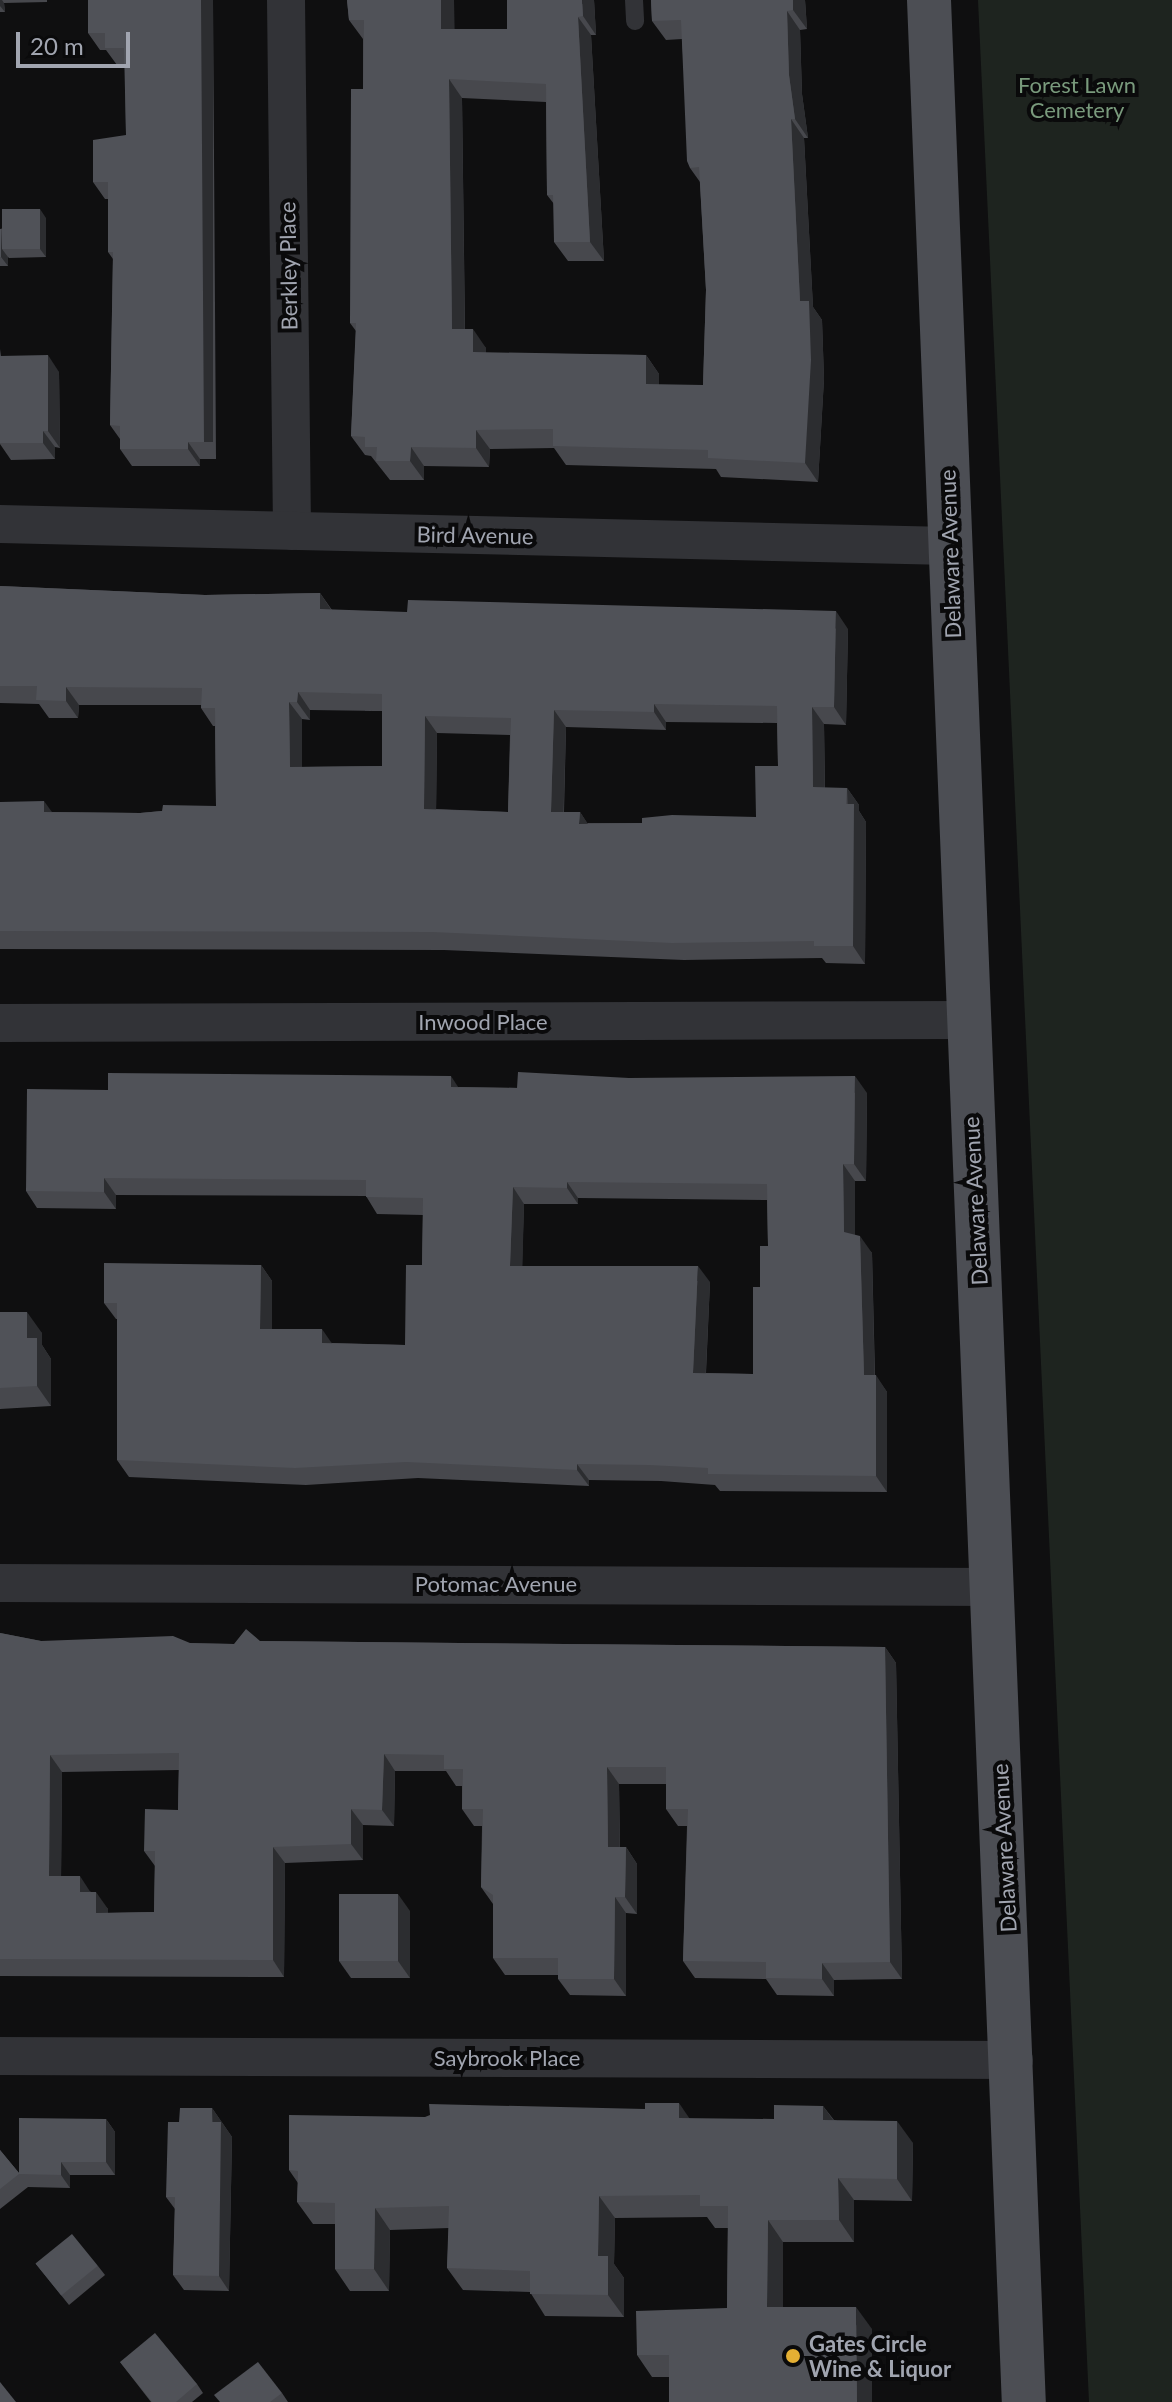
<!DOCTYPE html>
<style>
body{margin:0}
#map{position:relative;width:1172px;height:2402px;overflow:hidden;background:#0f0f10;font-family:Lato,sans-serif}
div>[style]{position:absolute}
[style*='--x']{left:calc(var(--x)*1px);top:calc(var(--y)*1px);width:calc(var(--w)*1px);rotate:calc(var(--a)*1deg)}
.green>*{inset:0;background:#1e241f}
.lane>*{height:18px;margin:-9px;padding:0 9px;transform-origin:9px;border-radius:9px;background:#323337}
.street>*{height:38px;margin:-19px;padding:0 19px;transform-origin:19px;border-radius:19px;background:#323337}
.primary>*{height:44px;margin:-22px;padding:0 22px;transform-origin:22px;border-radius:22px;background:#4c4e54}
.wall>*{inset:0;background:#47484d}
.shaded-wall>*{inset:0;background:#2c2d30;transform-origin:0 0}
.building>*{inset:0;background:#505258;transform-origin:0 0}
.dots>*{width:22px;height:22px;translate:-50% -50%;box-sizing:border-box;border:4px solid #0a0a0b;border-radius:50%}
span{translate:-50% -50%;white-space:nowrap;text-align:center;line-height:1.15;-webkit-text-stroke:8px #0a0a0b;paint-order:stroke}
.park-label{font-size:22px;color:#799a7c}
.street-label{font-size:22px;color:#a1a5b0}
.poi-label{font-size:22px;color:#a1a5b0;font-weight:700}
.left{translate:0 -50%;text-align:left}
.scale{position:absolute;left:16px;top:32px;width:114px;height:36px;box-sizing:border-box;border:4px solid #a1a5b0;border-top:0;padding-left:10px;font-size:24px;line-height:28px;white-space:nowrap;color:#a1a5b0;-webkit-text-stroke:6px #0a0a0b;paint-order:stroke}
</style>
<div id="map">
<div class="green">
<i style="clip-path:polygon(978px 0,1172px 0,1172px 2402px,1089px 2402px)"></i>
</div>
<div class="lane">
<i style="--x:634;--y:0;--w:21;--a:87"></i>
</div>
<div class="street">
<i style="--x:286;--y:0;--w:531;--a:89.35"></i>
<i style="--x:0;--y:524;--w:950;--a:1.33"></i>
<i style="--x:0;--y:1023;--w:966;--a:-0.18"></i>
<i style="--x:0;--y:1583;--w:992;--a:0.23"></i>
<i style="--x:0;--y:2056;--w:1014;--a:0.23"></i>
</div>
<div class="primary">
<i style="--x:929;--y:0;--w:2404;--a:87.74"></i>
</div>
<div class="wall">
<i style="clip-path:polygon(0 0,47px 0,47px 2px,4px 3px,5px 12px,0 12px)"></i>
<i style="clip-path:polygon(213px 0,216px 459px,200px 459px,200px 466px,132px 466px,120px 449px,120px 439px,110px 425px,113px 259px,108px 252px,108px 199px,105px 199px,93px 182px,126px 135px,125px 65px,117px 65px,106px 50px,100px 50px,88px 33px)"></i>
<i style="clip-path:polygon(347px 0,454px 0,454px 29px,507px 29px,594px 0,596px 35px,591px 35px,604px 261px,568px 261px,554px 242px,554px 204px,547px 195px,546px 102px,462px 98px,465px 329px,486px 348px,486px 353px,646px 355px,659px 374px,659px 385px,703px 385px,706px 290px,700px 182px,690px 168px,682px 39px,666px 40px,652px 21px,651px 0,805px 0,807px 29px,800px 30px,802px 94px,808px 138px,804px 138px,813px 307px,822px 320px,824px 379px,818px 482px,721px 477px,716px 469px,566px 465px,554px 448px,490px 449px,489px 467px,424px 466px,424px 480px,390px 480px,371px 456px,365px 455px,351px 436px,356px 331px,350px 323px,363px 89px,363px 39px,349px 20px)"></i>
<i style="clip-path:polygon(46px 218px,46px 257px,9px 258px,8px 257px,8px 266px,0 266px,0 229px)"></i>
<i style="clip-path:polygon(0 349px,1px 356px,59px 372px,60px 448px,55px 447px,55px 459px,11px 460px,0 444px)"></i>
<i style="clip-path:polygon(evenodd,0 586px,205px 595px,320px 593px,332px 610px,848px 629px,846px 725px,824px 724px,825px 788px,847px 788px,859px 805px,859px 811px,866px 822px,865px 964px,826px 963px,822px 958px,684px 960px,444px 950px,0 949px,0 802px,52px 812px,140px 813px,216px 806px,215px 726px,213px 726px,201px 708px,201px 705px,79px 705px,78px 718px,49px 718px,39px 704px,0 703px,0 586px,310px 710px,382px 711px,382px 766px,302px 767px,302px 719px,310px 720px,310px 710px,0 586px,666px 722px,777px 723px,778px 766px,756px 817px,642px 823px,587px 823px,580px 812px,564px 812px,566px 727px,666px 730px,666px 722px,0 586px,437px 733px,510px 735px,508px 812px,436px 809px,437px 733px)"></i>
<i style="clip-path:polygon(evenodd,459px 1087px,867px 1093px,866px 1181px,855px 1181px,855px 1235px,872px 1253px,875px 1375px,887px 1392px,887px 1492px,720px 1491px,715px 1485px,661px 1481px,589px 1480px,589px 1486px,418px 1478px,306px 1485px,129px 1477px,117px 1460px,117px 1319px,116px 1319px,104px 1303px,261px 1265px,272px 1281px,272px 1329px,332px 1343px,405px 1345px,422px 1265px,423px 1215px,377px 1214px,366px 1196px,116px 1195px,116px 1209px,37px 1208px,26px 1191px,108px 1090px,459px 1087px,578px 1198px,767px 1200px,768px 1246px,760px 1287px,753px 1374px,706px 1373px,710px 1282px,522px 1266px,524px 1204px,578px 1204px,578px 1198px)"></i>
<i style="clip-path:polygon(0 1312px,42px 1333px,42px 1345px,51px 1359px,51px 1406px,0 1409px)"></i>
<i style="clip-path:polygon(evenodd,0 1633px,41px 1641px,234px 1644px,260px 1641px,885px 1647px,896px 1663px,902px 1979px,834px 1980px,834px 1996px,777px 1995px,766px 1979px,695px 1978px,683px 1961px,687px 1826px,678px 1826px,666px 1809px,666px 1784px,619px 1784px,620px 1847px,626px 1847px,637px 1864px,637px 1914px,626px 1913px,626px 1996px,570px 1995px,558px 1979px,558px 1975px,505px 1975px,493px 1958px,493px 1904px,481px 1887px,482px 1826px,474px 1826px,462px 1809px,462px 1786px,456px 1786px,446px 1771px,395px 1771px,394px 1826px,363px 1825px,363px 1860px,285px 1863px,284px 1977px,0 1976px,0 1633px,179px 1770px,178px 1810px,144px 1851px,155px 1866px,154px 1912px,108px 1913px,108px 1909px,91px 1892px,61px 1876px,62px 1772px,179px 1770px)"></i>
<i style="clip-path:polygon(410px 1911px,410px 1978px,351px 1978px,339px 1961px)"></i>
<i style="clip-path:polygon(823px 2106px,834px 2120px,913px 2143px,912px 2201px,854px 2200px,854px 2242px,783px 2242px,783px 2307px,872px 2329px,872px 2402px,669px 2402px,669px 2377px,652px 2377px,637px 2355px,727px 2308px,728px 2228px,715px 2228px,707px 2217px,615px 2218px,614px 2264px,624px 2278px,624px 2317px,545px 2316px,530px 2292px,463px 2290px,447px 2268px,449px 2228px,390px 2230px,389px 2291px,350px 2291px,335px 2269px,335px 2224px,313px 2224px,297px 2202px,298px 2183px,289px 2170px,690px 2119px,774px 2119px)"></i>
<i style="clip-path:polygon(212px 2108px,232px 2137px,229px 2291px,184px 2290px,173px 2275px,175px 2209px,166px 2197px)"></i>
<i style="clip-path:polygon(106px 2119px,115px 2132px,115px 2175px,70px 2175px,70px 2188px,28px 2187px,0 2209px,0 2150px,19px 2173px)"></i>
<i style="clip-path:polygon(36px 2264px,98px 2266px,105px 2275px,69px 2305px)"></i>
<i style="clip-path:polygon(120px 2362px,197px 2384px,203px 2393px,192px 2402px,151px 2402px)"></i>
<i style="clip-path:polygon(282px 2393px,288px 2402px,219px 2402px)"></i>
</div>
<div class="shaded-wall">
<i style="clip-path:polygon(0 0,2px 0,4px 3px,5px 12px,0 6px)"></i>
<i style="left:201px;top:0;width:12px;height:442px"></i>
<i style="clip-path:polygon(441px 0,454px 0,455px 48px,441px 29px)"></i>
<i style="clip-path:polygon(582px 0,594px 0,596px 35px,583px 16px)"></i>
<i style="clip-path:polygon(793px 0,805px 0,807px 29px,793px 10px)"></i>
<i style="clip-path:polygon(787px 11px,800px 30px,802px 94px,808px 138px,795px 119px,789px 75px)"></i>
<i style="clip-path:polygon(578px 17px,591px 35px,604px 261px,590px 242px)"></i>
<i style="clip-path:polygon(449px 79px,462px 98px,465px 348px,452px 329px)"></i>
<i style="clip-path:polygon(791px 119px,804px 138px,813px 307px,822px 320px,824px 379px,818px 482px,805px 463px,800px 301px)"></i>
<i style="clip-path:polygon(40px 209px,46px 218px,46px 257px,40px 249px)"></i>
<i style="clip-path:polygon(1px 229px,2px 249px,8px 257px,8px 266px,1px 257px)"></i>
<i style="clip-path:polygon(473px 329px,486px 348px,486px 371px,473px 352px)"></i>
<i style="clip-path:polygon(48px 355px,59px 372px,60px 448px,48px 431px)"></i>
<i style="clip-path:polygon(646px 355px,659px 374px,659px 403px,646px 384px)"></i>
<i style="clip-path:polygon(476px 430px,490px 449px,489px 467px,476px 448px)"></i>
<i style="clip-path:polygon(43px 431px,55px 447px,55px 459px,43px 443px)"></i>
<i style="clip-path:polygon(188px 442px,200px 459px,200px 466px,188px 449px)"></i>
<i style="clip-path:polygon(411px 447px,424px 466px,424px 480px,410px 461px)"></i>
<i style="clip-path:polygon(320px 593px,332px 611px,320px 609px)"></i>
<i style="clip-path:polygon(836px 611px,848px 629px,846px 725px,834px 707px)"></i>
<i style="clip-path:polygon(66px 687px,79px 705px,78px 718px,66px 701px)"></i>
<i style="clip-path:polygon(298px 692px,310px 710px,310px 720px,297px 702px)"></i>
<i style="clip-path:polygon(289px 702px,302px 719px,302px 784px,290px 767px)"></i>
<i style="clip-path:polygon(654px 704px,666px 722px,666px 730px,654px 712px)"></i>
<i style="clip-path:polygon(812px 707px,824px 724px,825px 805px,813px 787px)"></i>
<i style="clip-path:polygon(554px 710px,566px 727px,563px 830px,551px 812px)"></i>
<i style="clip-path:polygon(425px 716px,437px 733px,436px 826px,424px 809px)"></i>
<i style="clip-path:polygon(847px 788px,859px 805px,859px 811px,866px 822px,865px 964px,853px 946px)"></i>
<i style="clip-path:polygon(44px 801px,57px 819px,44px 812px)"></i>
<i style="clip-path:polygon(580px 812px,592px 830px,579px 824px)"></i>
<i style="clip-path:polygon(451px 1076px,462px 1093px,451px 1087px)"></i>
<i style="clip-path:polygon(855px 1076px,867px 1093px,866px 1181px,854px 1164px)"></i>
<i style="clip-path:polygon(843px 1164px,855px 1181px,855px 1249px,844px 1232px)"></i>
<i style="clip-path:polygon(104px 1178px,116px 1195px,116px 1209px,104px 1192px)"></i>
<i style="clip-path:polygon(567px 1182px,578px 1198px,578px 1204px,567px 1188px)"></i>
<i style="clip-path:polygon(513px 1187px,524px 1204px,522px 1283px,510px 1266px)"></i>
<i style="clip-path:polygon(860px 1236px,872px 1253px,875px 1392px,864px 1375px)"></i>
<i style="clip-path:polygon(261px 1265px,272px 1281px,272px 1346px,260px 1329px)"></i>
<i style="clip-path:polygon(698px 1266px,710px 1282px,705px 1389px,693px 1373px)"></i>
<i style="clip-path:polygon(27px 1312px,42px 1333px,42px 1345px,51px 1359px,51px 1406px,37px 1386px,27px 1338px)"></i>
<i style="clip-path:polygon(322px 1329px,333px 1345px,322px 1343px)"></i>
<i style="clip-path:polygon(876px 1375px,887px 1392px,887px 1492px,876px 1476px)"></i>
<i style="clip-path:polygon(577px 1464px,589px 1480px,589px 1486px,577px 1470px)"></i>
<i style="clip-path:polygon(885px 1647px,896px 1663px,902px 1979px,890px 1962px)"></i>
<i style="clip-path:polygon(384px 1754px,395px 1771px,394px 1826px,382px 1810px)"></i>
<i style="clip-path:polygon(50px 1755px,62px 1772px,61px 1893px,49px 1876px)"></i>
<i style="clip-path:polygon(607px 1767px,619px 1784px,620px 1864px,608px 1847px)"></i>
<i style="clip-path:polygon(351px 1809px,363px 1825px,363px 1860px,351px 1844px)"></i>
<i style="clip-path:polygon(273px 1847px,285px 1863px,284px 1977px,273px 1960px)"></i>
<i style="clip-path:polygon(626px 1847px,637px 1864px,637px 1914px,625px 1897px)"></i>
<i style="clip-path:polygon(80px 1876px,91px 1893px,80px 1892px)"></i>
<i style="clip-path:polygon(96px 1892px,108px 1909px,108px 1930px,96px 1913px)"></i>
<i style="clip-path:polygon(398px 1894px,410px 1911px,410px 1978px,398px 1961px)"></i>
<i style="clip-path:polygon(615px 1897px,626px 1913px,626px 1996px,614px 1979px)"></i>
<i style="clip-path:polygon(822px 1963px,834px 1980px,834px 1996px,822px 1979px)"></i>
<i style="clip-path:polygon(679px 2103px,694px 2125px,679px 2118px)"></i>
<i style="clip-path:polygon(823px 2106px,839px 2128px,823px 2120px)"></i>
<i style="clip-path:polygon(212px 2108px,232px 2137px,229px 2291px,219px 2276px)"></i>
<i style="clip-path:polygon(106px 2119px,115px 2132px,115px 2175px,106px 2162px)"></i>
<i style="clip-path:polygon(897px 2121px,913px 2143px,912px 2201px,897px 2179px)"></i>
<i style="clip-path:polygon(61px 2162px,70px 2175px,70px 2188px,61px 2175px)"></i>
<i style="clip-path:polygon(838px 2178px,854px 2200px,854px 2242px,839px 2220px)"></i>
<i style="clip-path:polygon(599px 2196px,615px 2218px,614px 2264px,624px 2278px,624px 2317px,608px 2295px,598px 2256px)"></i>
<i style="clip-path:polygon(375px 2208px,390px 2230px,389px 2291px,374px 2269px)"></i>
<i style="clip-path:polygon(768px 2220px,783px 2242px,783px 2329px,767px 2307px)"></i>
<i style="clip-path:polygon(856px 2307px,872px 2329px,872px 2402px,857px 2402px)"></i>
</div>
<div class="building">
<i style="clip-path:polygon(88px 0,201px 0,204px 442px,188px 442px,188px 449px,120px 449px,120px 426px,110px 425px,113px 252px,108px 252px,108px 182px,93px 182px,93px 140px,126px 135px,124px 48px,105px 48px,105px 33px,88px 33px)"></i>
<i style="clip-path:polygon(347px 0,441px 0,441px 29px,507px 29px,507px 0,582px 0,583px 16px,578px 17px,590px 242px,554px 242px,553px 195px,547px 195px,546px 84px,449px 79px,452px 329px,473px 329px,473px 352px,646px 355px,646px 384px,703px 385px,706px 290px,699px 167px,690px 168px,687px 161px,681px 20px,652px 21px,651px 0,793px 0,793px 10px,787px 11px,789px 75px,795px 119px,791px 119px,800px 301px,809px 301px,811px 360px,805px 463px,708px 458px,708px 450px,553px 446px,553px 429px,476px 430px,476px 448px,411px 447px,410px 461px,376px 461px,377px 447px,365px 447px,365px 437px,351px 436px,356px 323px,350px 323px,351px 89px,363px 89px,364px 20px,349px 20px)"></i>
<i style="left:2px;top:209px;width:38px;height:40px"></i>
<i style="left:0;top:229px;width:1px;height:28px"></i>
<i style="clip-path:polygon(48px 355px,48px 431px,43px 431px,43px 443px,0 443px,0 356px)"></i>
<i style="clip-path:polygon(evenodd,0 586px,205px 595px,320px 593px,320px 609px,407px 612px,408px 600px,836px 611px,834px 707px,812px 707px,813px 787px,847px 788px,846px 804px,854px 804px,853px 946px,814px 946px,814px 941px,672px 943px,432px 932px,0 931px,0 802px,44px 801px,44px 812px,140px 813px,162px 811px,163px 805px,216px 806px,215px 708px,201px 708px,202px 688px,66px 687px,66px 701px,36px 700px,37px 686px,0 686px,0 586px,298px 692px,382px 694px,382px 766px,290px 767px,289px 702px,297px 702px,298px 692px,0 586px,654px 704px,777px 706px,778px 766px,755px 766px,756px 817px,672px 815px,642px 818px,642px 823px,579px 824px,580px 812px,551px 812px,554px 710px,654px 712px,654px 704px,0 586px,425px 716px,511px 718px,508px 812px,424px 809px,425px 716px)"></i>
<i style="clip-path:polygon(evenodd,518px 1072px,629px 1078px,855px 1076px,854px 1164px,843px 1164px,844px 1232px,860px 1236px,864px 1375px,876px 1375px,876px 1476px,708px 1474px,708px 1468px,649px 1465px,577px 1464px,577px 1470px,406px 1462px,295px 1468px,117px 1460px,117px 1303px,104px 1303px,104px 1263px,261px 1265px,260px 1329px,322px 1329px,322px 1343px,405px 1345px,406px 1265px,422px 1265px,423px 1198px,366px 1197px,366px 1180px,104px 1178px,104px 1192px,26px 1191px,27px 1089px,108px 1090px,108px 1073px,451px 1076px,451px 1087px,517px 1088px,518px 1072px,567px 1182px,767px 1184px,768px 1246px,760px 1246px,760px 1287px,753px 1287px,753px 1374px,693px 1373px,698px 1266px,510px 1266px,513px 1187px,567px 1188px,567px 1182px)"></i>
<i style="clip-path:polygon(0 1312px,27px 1312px,27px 1338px,37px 1338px,37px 1386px,0 1388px)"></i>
<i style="clip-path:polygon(evenodd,246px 1629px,260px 1641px,885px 1647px,890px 1962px,822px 1963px,822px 1979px,766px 1978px,766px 1962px,683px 1961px,688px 1809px,666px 1809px,666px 1767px,607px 1767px,608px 1847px,626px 1847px,625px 1897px,615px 1897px,614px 1979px,558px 1979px,558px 1958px,493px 1958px,493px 1895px,481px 1887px,483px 1809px,462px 1809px,463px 1769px,444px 1769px,444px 1755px,384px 1754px,382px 1810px,351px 1809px,351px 1844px,273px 1847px,273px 1960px,0 1959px,0 1633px,41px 1641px,173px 1636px,190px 1643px,234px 1644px,246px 1629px,179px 1753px,178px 1810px,145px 1809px,144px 1851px,155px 1851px,154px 1912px,96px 1913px,96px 1892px,80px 1892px,80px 1876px,49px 1876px,50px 1755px,179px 1753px)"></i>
<i style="left:398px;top:1894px;width:67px;height:59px;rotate:90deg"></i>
<i style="clip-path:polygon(645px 2103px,679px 2103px,679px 2118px,774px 2119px,774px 2105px,823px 2106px,823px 2120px,897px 2121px,897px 2179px,838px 2178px,839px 2220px,768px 2220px,767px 2307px,856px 2307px,857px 2402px,669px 2402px,669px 2355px,637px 2355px,636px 2311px,727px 2308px,728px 2206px,700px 2206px,700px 2195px,599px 2196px,598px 2256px,608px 2256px,608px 2295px,530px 2294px,530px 2271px,447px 2268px,449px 2206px,375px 2208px,374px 2269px,335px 2269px,335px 2203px,297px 2202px,298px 2171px,289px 2170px,289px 2115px,425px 2117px,430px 2115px,429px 2104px,645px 2109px)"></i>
<i style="clip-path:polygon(180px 2108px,212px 2108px,212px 2122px,221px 2122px,219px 2276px,173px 2275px,175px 2197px,166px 2197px,168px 2122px,179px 2122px)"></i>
<i style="clip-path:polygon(19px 2118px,106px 2119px,106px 2162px,61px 2162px,61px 2175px,19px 2174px,0 2189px,0 2150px,19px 2173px)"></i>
<i style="left:72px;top:2234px;width:41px;height:47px;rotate:51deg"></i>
<i style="clip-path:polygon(155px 2333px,197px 2384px,176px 2402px,152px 2402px,120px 2362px)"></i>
<i style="clip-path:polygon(258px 2362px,282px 2393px,270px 2402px,220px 2402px,214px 2395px)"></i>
<i style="clip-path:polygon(0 2382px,16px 2402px,0 2402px)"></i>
</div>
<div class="dots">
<i style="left:793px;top:2356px;background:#e4af33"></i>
</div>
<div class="park-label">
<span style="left:1077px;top:97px">Forest Lawn<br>Cemetery</span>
</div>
<div class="street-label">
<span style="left:288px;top:266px;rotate:-91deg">Berkley Place</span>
<span style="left:475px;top:535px;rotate:1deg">Bird Avenue</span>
<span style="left:950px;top:554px;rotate:-92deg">Delaware Avenue</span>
<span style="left:483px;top:1022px">Inwood Place</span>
<span style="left:975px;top:1201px;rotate:-93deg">Delaware Avenue</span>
<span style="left:496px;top:1584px">Potomac Avenue</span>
<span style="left:1004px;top:1848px;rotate:-93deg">Delaware Avenue</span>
<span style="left:507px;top:2058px">Saybrook Place</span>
</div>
<div class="poi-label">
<span class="left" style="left:809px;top:2356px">Gates Circle<br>Wine &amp; Liquor</span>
</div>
<div class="scale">20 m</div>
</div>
